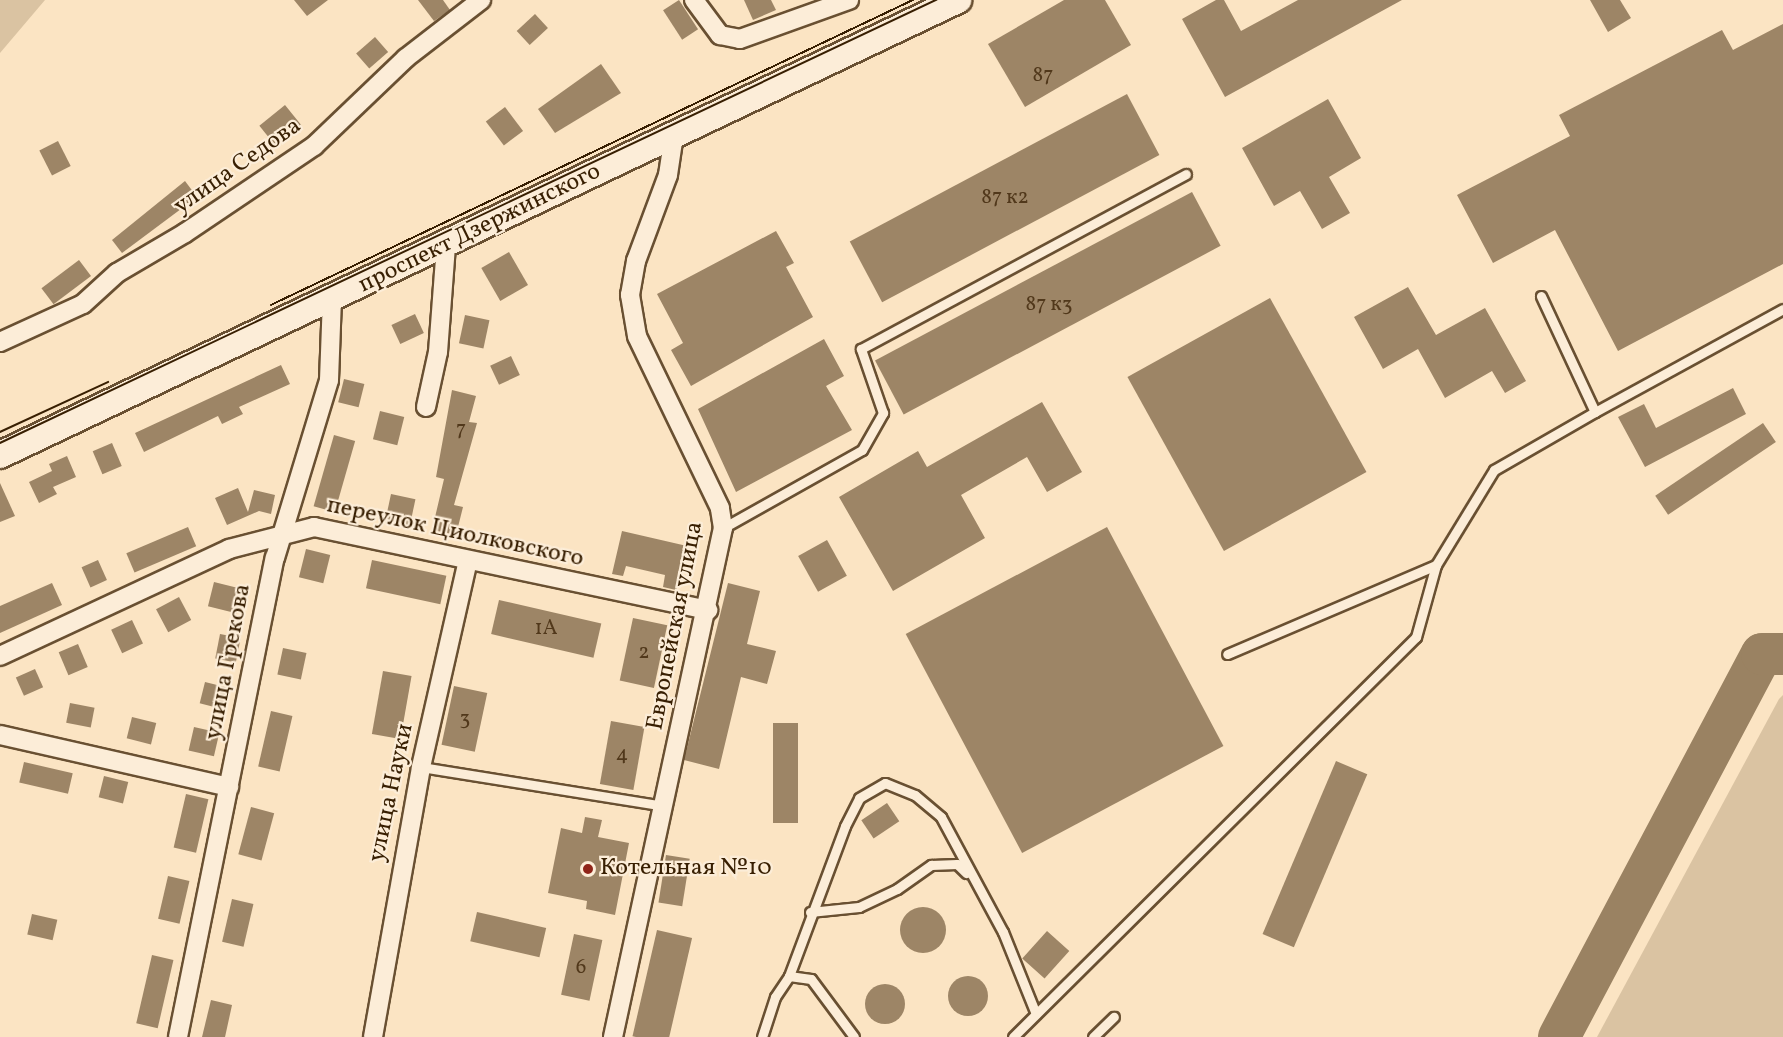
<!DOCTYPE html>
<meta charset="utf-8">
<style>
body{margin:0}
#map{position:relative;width:1783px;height:1037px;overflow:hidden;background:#fbe4c3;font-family:Vollkorn,serif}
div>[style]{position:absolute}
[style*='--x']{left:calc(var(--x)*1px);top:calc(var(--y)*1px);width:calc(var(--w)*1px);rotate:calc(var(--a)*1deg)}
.green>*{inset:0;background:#dac3a2}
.taxiway>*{height:42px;margin:-21px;padding:0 21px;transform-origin:21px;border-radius:21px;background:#9a8262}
.building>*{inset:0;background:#9d8566;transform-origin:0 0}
.round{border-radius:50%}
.roads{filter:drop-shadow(2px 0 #695032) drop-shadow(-2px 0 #695032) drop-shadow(0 2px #695032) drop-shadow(0 -2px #695032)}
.service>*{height:9px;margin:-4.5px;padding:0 4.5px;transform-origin:4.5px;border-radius:4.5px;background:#fcedd8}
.minor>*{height:18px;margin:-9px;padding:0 9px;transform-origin:9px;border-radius:9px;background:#fcedd8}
.secondary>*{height:26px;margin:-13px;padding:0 13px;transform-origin:13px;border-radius:13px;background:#fcedd8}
.tram>*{height:1.5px;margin:-0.75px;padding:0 0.75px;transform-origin:0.75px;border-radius:0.75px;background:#381f02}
.dots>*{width:16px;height:16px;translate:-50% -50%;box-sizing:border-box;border:3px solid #fcedd8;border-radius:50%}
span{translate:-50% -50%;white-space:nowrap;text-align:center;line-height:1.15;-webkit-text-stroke:4.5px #fcedd8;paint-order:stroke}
.number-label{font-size:21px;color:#51381b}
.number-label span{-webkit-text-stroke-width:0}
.street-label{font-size:24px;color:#381f02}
.poi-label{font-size:24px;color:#381f02}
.left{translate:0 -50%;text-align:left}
</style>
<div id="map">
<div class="green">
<i style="clip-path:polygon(0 0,45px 0,0 53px)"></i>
<i style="clip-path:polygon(1783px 695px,1783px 1037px,1597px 1037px,1779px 699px)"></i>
</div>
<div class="taxiway">
<i style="--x:1559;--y:1037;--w:433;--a:-62.1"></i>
<i style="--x:1762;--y:654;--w:21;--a:0"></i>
</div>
<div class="building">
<i style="clip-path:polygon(294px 0,328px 0,307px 16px)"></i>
<i style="clip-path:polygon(418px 0,443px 0,450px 10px,434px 21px)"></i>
<i style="left:679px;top:0;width:35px;height:19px;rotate:57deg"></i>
<i style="clip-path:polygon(744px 0,771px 0,776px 10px,753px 20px)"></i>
<i style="clip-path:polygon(1064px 0,1105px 0,1131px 45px,1025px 107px,988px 44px)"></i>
<i style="clip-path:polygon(1216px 0,1224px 0,1241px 31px,1298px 0,1402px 0,1225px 97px,1182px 19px)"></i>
<i style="clip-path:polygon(1590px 0,1620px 0,1631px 18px,1608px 32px)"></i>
<i style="left:535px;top:14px;width:19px;height:25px;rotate:47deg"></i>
<i style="clip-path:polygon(1783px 24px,1783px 264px,1618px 351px,1555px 230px,1493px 263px,1457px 195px,1570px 136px,1559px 115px,1722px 30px,1733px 50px)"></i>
<i style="left:375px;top:37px;width:20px;height:25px;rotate:49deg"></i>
<i style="clip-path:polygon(601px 64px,621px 93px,555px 133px,538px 109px)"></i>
<i style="left:1127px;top:94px;width:69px;height:314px;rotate:62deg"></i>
<i style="clip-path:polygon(1328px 99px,1361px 158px,1329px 177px,1350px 213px,1322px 229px,1300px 191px,1274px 206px,1242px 148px)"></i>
<i style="left:285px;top:105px;width:26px;height:33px;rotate:51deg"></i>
<i style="left:505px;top:107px;width:30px;height:24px;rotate:53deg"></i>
<i style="left:58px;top:141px;width:28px;height:21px;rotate:63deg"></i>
<i style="clip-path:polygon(185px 181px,197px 197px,122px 253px,112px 240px)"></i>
<i style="left:1192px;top:192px;width:61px;height:359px;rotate:62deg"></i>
<i style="clip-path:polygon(776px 231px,794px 263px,786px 267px,813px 317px,691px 386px,671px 350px,683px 343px,657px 294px)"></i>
<i style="left:509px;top:252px;width:38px;height:32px;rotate:60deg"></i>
<i style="left:79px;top:260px;width:20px;height:47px;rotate:53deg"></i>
<i style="clip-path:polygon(1408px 287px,1436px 335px,1485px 308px,1526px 381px,1505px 393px,1492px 371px,1445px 398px,1418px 349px,1383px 369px,1354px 317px)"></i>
<i style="left:1270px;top:298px;width:199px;height:163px;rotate:61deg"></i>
<i style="left:415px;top:314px;width:21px;height:26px;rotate:65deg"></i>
<i style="left:465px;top:315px;width:25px;height:29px;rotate:12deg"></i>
<i style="clip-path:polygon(824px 339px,844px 376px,826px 386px,852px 430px,736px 492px,698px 409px)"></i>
<i style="left:511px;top:356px;width:21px;height:23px;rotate:65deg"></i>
<i style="clip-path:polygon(281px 365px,290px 384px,239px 407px,243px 414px,222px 424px,218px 416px,144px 452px,135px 433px)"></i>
<i style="left:344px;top:379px;width:21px;height:24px;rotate:14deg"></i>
<i style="clip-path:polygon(1733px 388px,1746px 414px,1645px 467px,1618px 417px,1644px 404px,1656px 428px)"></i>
<i style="clip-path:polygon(452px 390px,476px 396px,469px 422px,477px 423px,454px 505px,463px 507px,456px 535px,432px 530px,444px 479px,436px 477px)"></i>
<i style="clip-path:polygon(1042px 402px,1082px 472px,1047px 492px,1027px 457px,961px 495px,985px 538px,893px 591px,839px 497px,918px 451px,927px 467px)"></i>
<i style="left:380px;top:411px;width:25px;height:29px;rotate:14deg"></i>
<i style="left:1763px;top:423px;width:23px;height:130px;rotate:56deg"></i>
<i style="left:334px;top:435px;width:22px;height:74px;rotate:16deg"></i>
<i style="left:112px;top:443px;width:25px;height:21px;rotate:67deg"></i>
<i style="clip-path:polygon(67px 456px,76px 477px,53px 487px,57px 494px,39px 503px,29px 482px,52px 471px,49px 464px)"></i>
<i style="clip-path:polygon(0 483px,15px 516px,0 522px)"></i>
<i style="clip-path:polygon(238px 488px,248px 512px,254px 490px,275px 495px,271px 514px,259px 511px,227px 525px,215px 498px)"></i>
<i style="left:391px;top:494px;width:25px;height:29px;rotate:12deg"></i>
<i style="left:188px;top:527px;width:21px;height:67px;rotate:67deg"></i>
<i style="left:1107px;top:527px;width:248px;height:228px;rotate:62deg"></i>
<i style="clip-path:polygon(622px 531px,687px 546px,676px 590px,663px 587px,665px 575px,626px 566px,623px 576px,612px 574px)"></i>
<i style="left:827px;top:540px;width:41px;height:33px;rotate:61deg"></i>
<i style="left:306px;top:549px;width:25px;height:29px;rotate:14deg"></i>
<i style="left:98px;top:560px;width:22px;height:18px;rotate:66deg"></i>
<i style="left:372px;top:560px;width:76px;height:29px;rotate:12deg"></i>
<i style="left:214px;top:582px;width:30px;height:25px;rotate:14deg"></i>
<i style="clip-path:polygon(52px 583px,62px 605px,0 633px,0 606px)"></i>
<i style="clip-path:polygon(728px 583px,760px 591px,747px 644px,776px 651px,767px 684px,741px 677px,719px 769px,684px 760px)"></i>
<i style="left:179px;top:597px;width:26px;height:26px;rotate:62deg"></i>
<i style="left:499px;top:600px;width:105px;height:35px;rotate:13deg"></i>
<i style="left:633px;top:618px;width:35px;height:64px;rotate:12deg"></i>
<i style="left:132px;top:620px;width:26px;height:23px;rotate:65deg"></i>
<i style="left:220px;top:634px;width:21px;height:25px;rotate:11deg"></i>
<i style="left:78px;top:644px;width:25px;height:21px;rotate:67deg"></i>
<i style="left:283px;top:648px;width:24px;height:27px;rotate:12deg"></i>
<i style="left:35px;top:669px;width:20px;height:21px;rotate:66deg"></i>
<i style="left:383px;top:671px;width:29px;height:64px;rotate:10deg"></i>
<i style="left:205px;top:682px;width:25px;height:22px;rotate:14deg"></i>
<i style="left:454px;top:686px;width:34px;height:60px;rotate:12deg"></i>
<i style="left:70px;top:703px;width:25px;height:20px;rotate:11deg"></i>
<i style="left:271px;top:711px;width:22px;height:57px;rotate:13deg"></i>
<i style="left:132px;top:717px;width:25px;height:22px;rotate:14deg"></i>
<i style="left:611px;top:721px;width:34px;height:64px;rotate:10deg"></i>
<i style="left:773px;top:723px;width:25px;height:100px"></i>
<i style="left:194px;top:727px;width:26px;height:24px;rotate:13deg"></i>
<i style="left:1336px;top:761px;width:34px;height:188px;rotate:23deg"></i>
<i style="left:24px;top:762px;width:50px;height:21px;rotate:13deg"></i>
<i style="left:104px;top:776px;width:25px;height:22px;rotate:14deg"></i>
<i style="left:186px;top:794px;width:23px;height:55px;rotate:13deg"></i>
<i style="left:887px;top:803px;width:22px;height:31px;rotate:56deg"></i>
<i style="left:251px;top:807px;width:24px;height:49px;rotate:15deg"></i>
<i style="clip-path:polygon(585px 817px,602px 820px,598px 837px,629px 843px,615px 915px,586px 909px,587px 901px,548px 893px,561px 828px,582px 833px)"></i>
<i style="left:666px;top:855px;width:24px;height:48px;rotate:9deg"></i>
<i style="left:168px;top:876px;width:22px;height:44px;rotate:13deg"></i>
<i style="left:232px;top:899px;width:22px;height:44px;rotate:13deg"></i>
<i class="round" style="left:900px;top:907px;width:46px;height:46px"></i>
<i style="left:477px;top:912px;width:71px;height:30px;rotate:13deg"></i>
<i style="left:32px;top:914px;width:26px;height:21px;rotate:13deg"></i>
<i style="left:657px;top:930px;width:36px;height:109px;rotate:13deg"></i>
<i style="left:1047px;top:931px;width:30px;height:37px;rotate:42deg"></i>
<i style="left:574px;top:934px;width:29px;height:62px;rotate:12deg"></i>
<i style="left:152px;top:955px;width:22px;height:70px;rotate:13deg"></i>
<i class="round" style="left:948px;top:976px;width:40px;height:40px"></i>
<i class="round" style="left:865px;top:984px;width:40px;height:40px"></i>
<i style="clip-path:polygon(211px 1000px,232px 1005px,225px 1037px,202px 1037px)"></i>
</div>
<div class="roads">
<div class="service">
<i style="--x:1595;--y:412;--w:214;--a:-28.7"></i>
<i style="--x:723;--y:528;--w:159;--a:-29.3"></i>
<i style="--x:862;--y:450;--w:43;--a:-60.4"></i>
<i style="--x:883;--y:413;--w:68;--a:-109"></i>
<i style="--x:861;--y:349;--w:369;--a:-28.3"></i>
<i style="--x:1436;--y:565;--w:111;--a:-58.6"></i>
<i style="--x:1494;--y:470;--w:116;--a:-29.9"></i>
<i style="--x:1595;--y:412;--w:128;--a:-115"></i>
<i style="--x:421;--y:767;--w:246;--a:9.1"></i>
<i style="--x:810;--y:912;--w:49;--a:-5.8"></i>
<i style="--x:859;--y:907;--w:42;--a:-25.3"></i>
<i style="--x:897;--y:889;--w:42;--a:-35.2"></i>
<i style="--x:931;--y:865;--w:26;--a:-2"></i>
<i style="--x:957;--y:864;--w:13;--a:45"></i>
<i style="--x:789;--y:976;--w:160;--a:-69.5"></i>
<i style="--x:845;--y:826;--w:31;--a:-63"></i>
<i style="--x:859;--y:798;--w:30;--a:-30"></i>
<i style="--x:885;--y:783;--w:32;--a:22"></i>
<i style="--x:915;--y:795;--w:34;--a:40"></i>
<i style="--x:941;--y:817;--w:131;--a:61.7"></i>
<i style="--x:1003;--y:932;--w:88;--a:68.1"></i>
<i style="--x:762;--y:1037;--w:42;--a:-72"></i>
<i style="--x:775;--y:997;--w:25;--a:-56"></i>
<i style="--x:789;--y:976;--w:22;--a:8"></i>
<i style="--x:811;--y:979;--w:72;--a:53.4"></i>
<i style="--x:1013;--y:1037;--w:568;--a:-44.79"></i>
<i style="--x:1416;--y:637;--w:75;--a:-74.5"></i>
<i style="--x:1436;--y:565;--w:227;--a:156.9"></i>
<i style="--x:1093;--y:1037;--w:29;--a:-44"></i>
</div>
<div class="minor">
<i style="--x:694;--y:0;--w:44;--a:53.4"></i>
<i style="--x:720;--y:35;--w:20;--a:11"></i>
<i style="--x:740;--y:39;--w:116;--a:-19.7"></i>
<i style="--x:0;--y:342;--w:91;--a:-24.6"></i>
<i style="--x:83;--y:304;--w:46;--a:-42.4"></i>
<i style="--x:117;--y:273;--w:79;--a:-30.5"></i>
<i style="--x:185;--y:233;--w:156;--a:-34"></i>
<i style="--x:314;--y:146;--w:127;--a:-43.7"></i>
<i style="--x:406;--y:58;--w:95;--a:-37.7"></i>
<i style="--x:426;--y:407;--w:56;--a:-77.7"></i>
<i style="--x:438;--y:352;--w:106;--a:-85.7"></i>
<i style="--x:0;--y:656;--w:253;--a:-25"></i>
<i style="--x:229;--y:549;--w:88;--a:-14.5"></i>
<i style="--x:314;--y:527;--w:403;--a:11.9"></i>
<i style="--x:0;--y:735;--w:235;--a:12.8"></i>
<i style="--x:178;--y:1037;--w:489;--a:-78.6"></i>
<i style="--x:275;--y:558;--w:186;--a:-73.1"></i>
<i style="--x:329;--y:380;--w:80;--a:-87.9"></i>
<i style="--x:373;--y:1037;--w:274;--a:-79.9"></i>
<i style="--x:421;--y:767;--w:212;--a:-77.2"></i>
<i style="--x:613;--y:1037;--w:521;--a:-77.81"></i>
<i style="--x:723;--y:528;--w:20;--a:-99"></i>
<i style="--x:720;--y:508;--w:191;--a:-115.8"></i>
<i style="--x:637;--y:336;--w:42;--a:-99.7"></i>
<i style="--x:630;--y:295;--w:35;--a:-80"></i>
<i style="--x:636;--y:261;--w:92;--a:-69.6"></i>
<i style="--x:668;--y:175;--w:40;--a:-81.5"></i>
</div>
<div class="secondary">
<i style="--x:0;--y:455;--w:1061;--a:-25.41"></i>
</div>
</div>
<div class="tram">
<i style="--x:271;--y:305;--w:711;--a:-25.41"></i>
<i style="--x:0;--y:432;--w:119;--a:-24.8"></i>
<i style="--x:0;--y:443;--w:1036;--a:-25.33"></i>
</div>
<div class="dots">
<i style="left:588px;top:869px;background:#8f2418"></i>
</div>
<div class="number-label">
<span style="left:1043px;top:76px">87</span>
<span style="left:1005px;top:198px">87 к2</span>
<span style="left:1049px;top:305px">87 к3</span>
<span style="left:461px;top:430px">7</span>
<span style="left:546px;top:629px">1А</span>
<span style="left:644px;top:653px">2</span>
<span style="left:465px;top:719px">3</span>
<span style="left:622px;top:755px">4</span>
<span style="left:581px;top:968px">6</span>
</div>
<div class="street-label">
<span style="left:238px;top:167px;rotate:-35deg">улица Седова</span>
<span style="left:480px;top:229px;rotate:-26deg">проспект Дзержинского</span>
<span style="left:455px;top:533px;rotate:12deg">переулок Циолковского</span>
<span style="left:676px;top:626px;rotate:-79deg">Европейская улица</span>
<span style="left:229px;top:662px;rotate:-79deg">улица Грекова</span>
<span style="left:392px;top:793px;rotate:-78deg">улица Науки</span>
</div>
<div class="poi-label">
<span class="left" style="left:600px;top:869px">Котельная №10</span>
</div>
</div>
